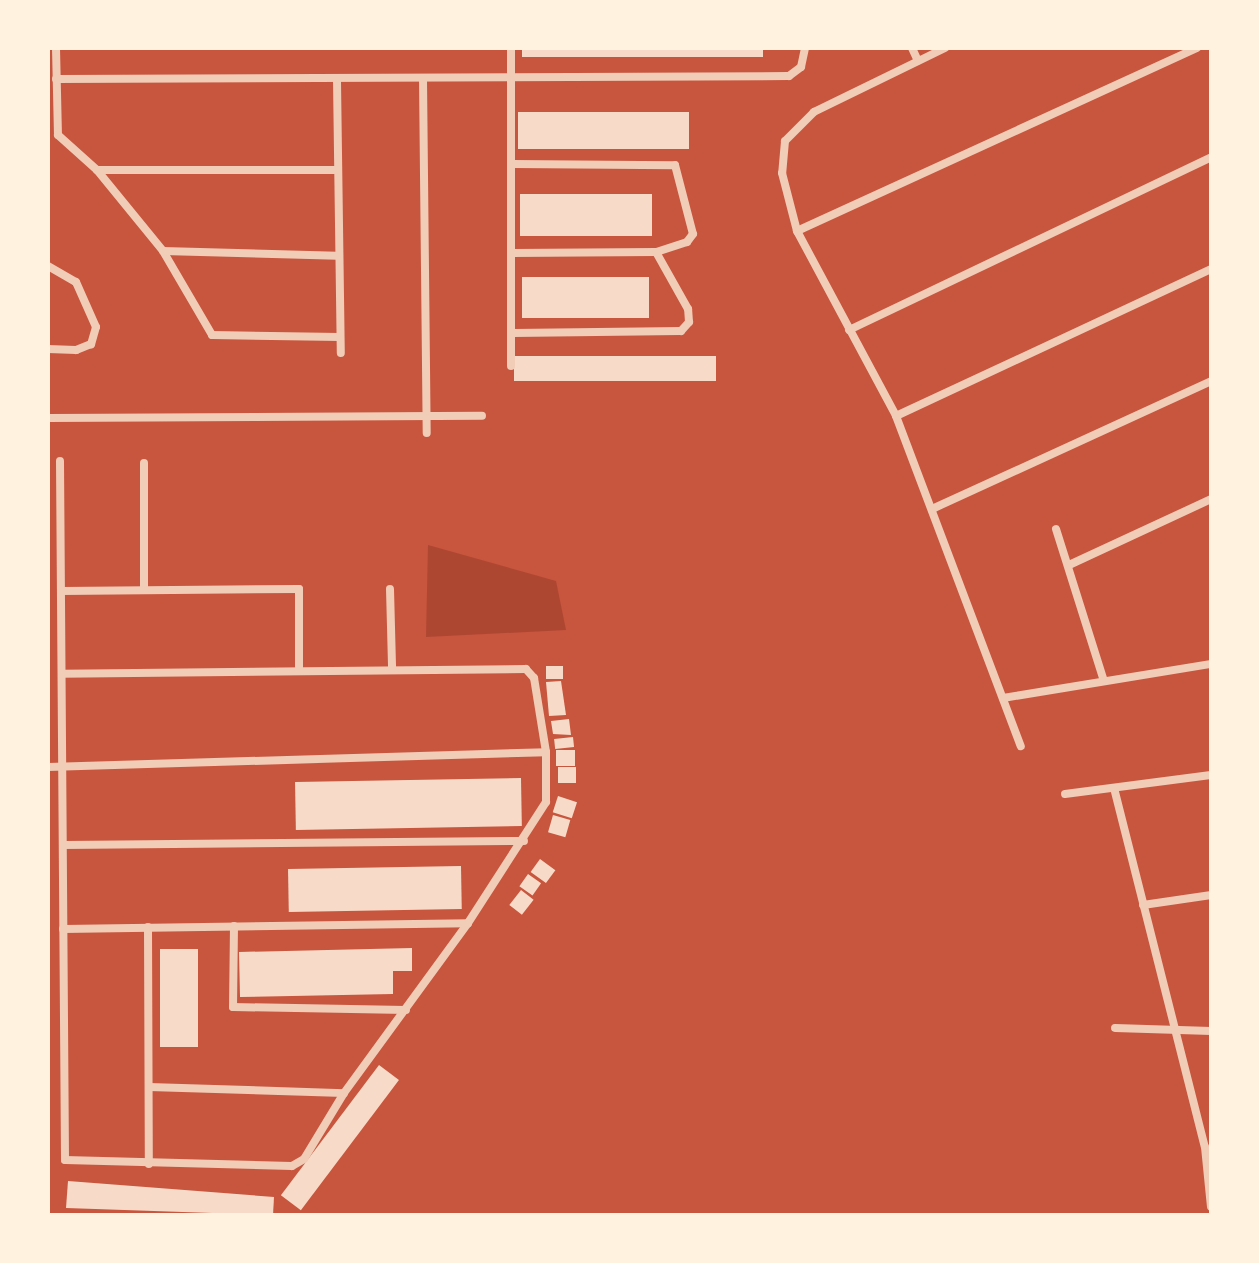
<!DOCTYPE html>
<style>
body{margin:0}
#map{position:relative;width:1259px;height:1263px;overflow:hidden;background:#c8553d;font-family:Inter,sans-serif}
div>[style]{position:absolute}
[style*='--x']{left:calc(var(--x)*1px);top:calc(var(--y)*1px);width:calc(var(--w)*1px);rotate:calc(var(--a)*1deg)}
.green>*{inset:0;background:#ae4732}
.building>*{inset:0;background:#f7dbc8;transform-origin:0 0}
.minor>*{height:8px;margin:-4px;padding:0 4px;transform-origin:4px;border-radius:4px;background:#f1ccb7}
span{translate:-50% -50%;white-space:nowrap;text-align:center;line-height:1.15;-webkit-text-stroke:6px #fff3e0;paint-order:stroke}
.frame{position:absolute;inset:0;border:50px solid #fff3e0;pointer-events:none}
</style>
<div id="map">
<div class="green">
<i style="clip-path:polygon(428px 545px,556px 581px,566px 630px,426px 637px)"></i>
</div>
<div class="building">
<i style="left:522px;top:48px;width:241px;height:9px"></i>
<i style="left:518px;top:112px;width:171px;height:37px"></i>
<i style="left:652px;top:194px;width:42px;height:132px;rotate:90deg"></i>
<i style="left:649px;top:277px;width:41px;height:127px;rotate:90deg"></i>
<i style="left:716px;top:356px;width:25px;height:202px;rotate:90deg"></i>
<i style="left:546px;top:666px;width:17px;height:13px"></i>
<i style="clip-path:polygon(561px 681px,566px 715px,549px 716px,546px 682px)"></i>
<i style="clip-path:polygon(569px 719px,571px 735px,553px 734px,551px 721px)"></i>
<i style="left:573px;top:737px;width:10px;height:19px;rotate:84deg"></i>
<i style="left:556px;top:750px;width:19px;height:16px"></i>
<i style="left:576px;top:767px;width:16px;height:18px;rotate:90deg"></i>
<i style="left:521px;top:778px;width:48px;height:226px;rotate:89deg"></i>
<i style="left:558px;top:796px;width:20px;height:17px;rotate:18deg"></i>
<i style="left:553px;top:815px;width:18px;height:18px;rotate:16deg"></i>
<i style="left:540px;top:859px;width:19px;height:16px;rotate:36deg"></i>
<i style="left:461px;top:866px;width:43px;height:173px;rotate:89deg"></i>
<i style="left:528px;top:874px;width:16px;height:15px;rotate:35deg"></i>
<i style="left:521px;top:890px;width:16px;height:19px;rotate:38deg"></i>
<i style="clip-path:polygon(412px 948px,412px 971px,393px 971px,393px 994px,240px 997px,239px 952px)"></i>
<i style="left:160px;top:949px;width:38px;height:98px"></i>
<i style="left:379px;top:1065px;width:25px;height:163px;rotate:37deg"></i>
<i style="clip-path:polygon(68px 1181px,274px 1197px,273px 1215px,66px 1208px)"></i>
</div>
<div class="minor">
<i style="--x:56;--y:48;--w:87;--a:88.7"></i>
<i style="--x:58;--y:135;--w:52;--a:41.9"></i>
<i style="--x:97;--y:170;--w:104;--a:50.8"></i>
<i style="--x:163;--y:251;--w:97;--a:59.7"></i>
<i style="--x:212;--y:335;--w:128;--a:0.9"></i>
<i style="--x:912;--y:48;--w:14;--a:65"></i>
<i style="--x:945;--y:48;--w:146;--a:154"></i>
<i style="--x:814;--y:112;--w:41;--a:135"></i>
<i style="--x:785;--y:141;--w:32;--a:95"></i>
<i style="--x:782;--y:173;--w:60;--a:75.5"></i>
<i style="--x:797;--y:231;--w:210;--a:61.8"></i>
<i style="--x:896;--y:416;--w:353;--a:69.3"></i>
<i style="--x:56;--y:79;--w:733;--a:-0.23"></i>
<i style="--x:789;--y:76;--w:15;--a:-37"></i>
<i style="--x:801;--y:67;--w:19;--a:-78"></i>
<i style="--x:423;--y:79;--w:354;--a:89.4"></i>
<i style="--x:337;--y:81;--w:272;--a:89.2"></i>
<i style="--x:512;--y:164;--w:163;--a:0.4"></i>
<i style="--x:675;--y:165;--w:71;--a:75.4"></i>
<i style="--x:693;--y:234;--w:10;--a:127"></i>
<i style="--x:687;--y:242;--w:33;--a:162"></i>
<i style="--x:656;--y:252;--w:144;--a:179.6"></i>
<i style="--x:97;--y:170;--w:239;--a:0"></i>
<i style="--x:797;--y:231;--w:440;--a:-24.6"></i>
<i style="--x:163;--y:251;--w:174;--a:1.6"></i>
<i style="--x:48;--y:266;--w:32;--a:30"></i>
<i style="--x:76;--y:282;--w:49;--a:66"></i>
<i style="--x:96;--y:327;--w:18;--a:106"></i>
<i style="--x:91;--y:344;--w:16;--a:158"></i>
<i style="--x:76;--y:350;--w:28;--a:-178"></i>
<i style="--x:849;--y:330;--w:401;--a:-25.5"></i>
<i style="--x:513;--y:333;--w:168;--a:-0.7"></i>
<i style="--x:681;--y:331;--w:12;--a:-48"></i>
<i style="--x:689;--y:322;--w:13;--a:-94"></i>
<i style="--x:688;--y:309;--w:65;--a:-119.3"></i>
<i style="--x:511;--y:366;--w:318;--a:-90"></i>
<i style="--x:896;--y:416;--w:348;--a:-25"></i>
<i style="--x:48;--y:418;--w:434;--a:-0.3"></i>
<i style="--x:60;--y:461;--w:699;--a:89.59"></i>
<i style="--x:65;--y:1160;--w:227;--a:1.5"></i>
<i style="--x:292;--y:1166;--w:14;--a:-30"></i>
<i style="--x:304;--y:1159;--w:77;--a:-58.8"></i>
<i style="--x:344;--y:1093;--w:210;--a:-53.9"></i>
<i style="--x:468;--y:923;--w:144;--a:-57.2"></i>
<i style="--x:546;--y:802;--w:50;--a:-90"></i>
<i style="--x:546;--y:752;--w:75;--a:-99.2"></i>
<i style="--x:534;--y:678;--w:12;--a:-132"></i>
<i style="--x:526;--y:669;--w:464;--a:179.4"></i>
<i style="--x:144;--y:463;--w:127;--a:90"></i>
<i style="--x:932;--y:509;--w:307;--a:-24.6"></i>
<i style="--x:1056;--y:529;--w:159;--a:72.5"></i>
<i style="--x:1069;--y:565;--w:157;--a:-24.9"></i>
<i style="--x:390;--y:589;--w:79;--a:88.5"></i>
<i style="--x:61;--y:591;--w:238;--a:-0.5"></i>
<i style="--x:299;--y:589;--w:82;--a:90"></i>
<i style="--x:1003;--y:698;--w:211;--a:-9.3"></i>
<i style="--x:48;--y:767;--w:498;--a:-1.7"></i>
<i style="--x:1114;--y:788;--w:370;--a:75.8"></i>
<i style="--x:1205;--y:1147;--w:60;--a:84.3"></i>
<i style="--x:1065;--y:794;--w:147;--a:-7.4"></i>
<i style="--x:63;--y:845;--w:461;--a:-0.5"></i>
<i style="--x:1143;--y:905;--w:69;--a:-8.4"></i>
<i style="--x:234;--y:926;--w:81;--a:90.7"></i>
<i style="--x:233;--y:1007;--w:173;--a:1"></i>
<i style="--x:148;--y:927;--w:237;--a:89.8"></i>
<i style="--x:63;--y:929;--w:405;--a:-0.8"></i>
<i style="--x:1115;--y:1028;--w:96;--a:1.8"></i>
<i style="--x:149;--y:1087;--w:195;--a:1.8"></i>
</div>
<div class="frame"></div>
</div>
